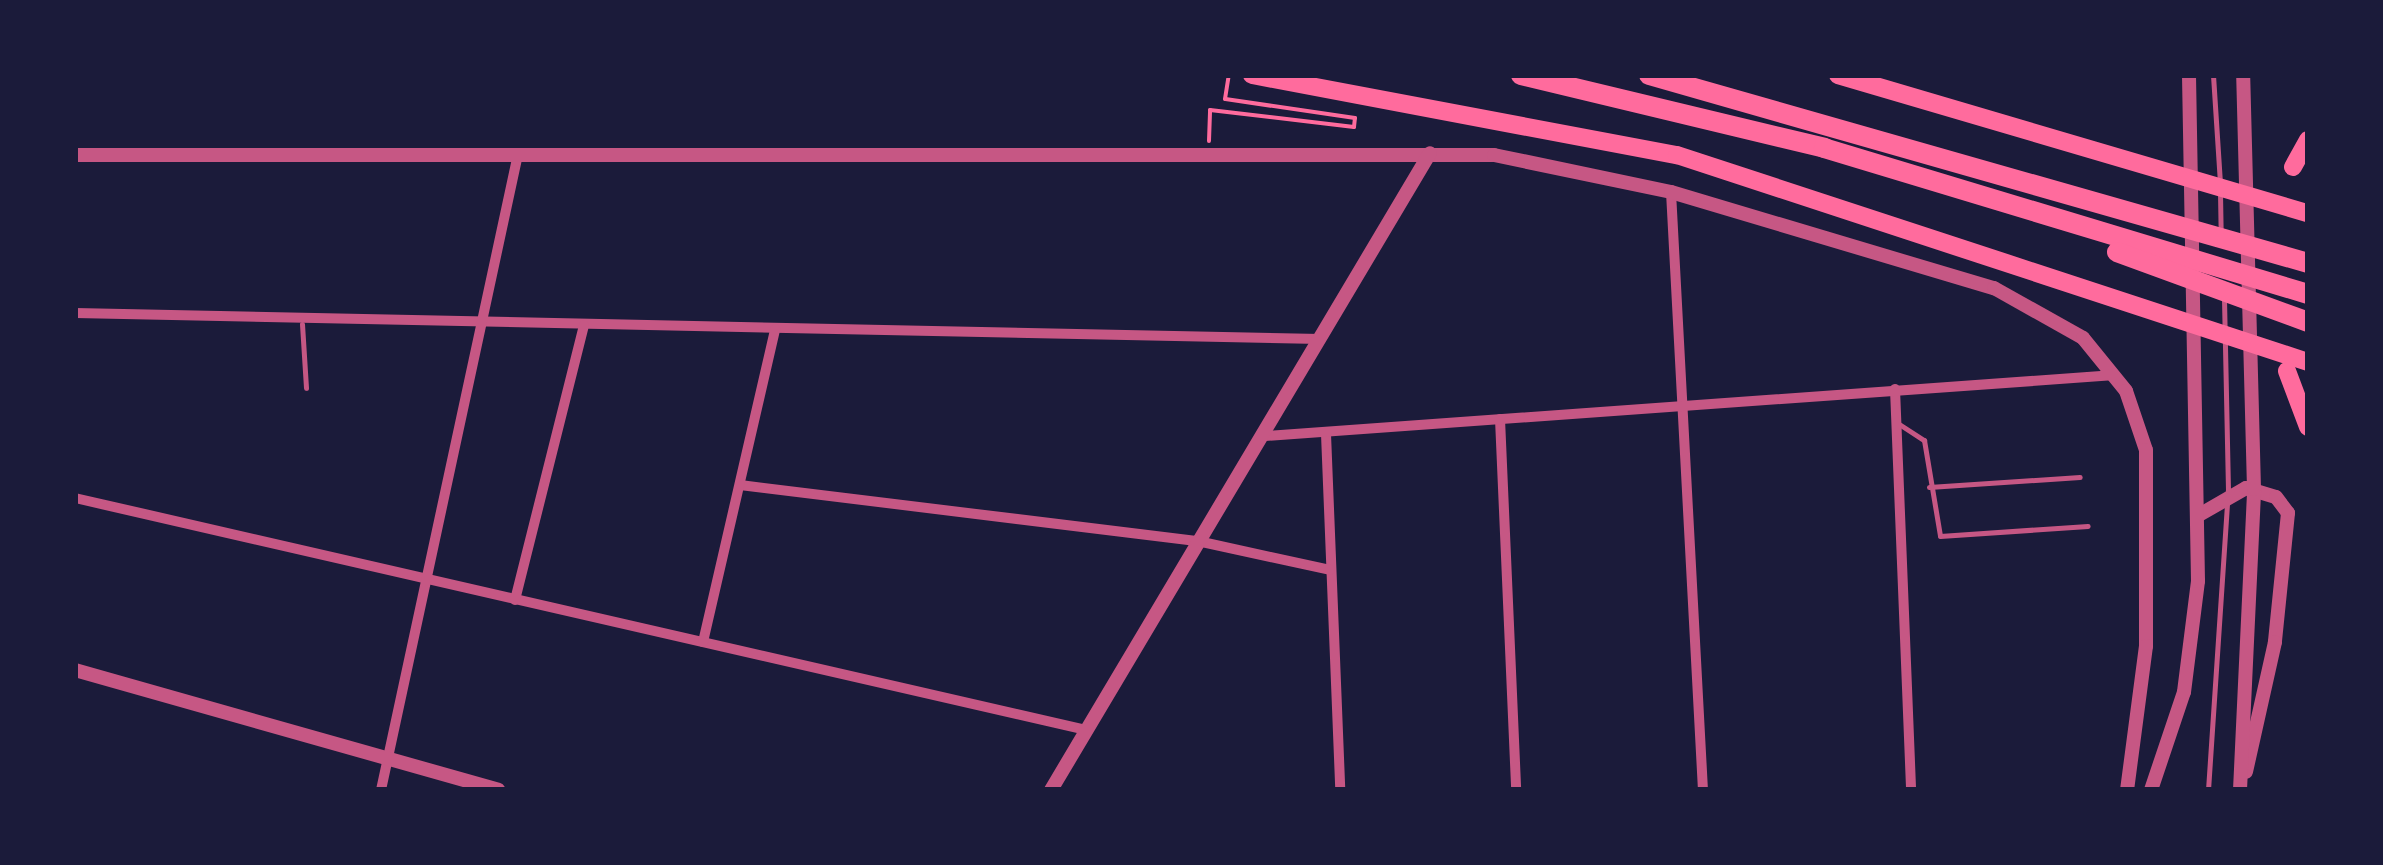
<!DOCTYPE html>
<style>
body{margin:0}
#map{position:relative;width:2383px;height:865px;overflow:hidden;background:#1b1b3a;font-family:"Zilla Slab",serif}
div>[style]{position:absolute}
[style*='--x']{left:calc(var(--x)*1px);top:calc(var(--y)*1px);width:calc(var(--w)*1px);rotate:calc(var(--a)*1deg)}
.path>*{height:4px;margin:-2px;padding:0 2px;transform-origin:2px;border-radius:2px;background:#ff6b9d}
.service>*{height:5px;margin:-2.5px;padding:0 2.5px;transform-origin:2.5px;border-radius:2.5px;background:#c65784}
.minor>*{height:10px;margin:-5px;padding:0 5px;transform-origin:5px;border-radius:5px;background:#c65784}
.tertiary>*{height:14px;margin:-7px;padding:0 7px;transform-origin:7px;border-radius:7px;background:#c65784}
.trunk>*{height:18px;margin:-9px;padding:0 9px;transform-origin:9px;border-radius:9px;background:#ff6b9d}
.motorway>*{height:20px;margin:-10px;padding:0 10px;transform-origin:10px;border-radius:10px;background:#ff6b9d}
span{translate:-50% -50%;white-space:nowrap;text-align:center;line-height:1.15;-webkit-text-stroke:9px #1b1b3a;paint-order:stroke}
.frame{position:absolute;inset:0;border:78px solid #1b1b3a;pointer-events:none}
</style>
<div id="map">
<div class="path">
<i style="--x:1209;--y:141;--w:31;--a:-88"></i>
<i style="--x:1210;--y:110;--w:145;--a:6.7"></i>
<i style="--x:1354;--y:127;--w:9;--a:-84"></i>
<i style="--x:1355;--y:118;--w:131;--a:-171.7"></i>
<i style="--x:1225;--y:99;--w:24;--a:-81"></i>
</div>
<div class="service">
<i style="--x:2213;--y:75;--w:107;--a:86.3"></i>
<i style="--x:2220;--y:193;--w:39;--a:89"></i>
<i style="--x:302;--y:324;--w:64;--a:86.4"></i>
<i style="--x:1899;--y:424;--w:30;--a:33"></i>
<i style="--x:1924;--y:440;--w:97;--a:80.5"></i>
<i style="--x:1940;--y:536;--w:148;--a:-3.9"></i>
<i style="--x:1929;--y:487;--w:151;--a:-3.8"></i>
<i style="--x:2208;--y:790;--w:301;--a:-86.2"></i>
<i style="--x:2228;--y:490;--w:192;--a:-91.2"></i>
</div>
<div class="minor">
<i style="--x:1671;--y:192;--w:599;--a:86.94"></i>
<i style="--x:75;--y:313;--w:1246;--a:1.2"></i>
<i style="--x:1895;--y:389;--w:401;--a:87.7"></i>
<i style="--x:1500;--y:419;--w:371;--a:87.5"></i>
<i style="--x:1326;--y:434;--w:356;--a:87.7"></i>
<i style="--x:1265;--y:436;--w:852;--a:-4.1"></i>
<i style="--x:740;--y:485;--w:466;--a:7"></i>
<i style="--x:1202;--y:542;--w:131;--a:12.3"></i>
<i style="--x:75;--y:498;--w:1037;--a:12.92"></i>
<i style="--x:515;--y:600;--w:283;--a:-75.9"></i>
<i style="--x:703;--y:642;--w:321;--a:-77"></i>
<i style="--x:381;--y:790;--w:651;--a:-77.84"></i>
</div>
<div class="tertiary">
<i style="--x:75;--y:155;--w:1419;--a:0"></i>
<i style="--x:1494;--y:155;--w:181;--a:11.8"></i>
<i style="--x:1671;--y:192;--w:337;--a:16.6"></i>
<i style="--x:1994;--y:288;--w:102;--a:29.3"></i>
<i style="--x:2083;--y:338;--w:68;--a:50.9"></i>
<i style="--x:2126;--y:391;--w:62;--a:71.3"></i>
<i style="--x:2146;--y:450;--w:196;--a:90"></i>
<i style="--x:2146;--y:646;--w:145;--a:97.5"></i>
<i style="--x:2199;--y:515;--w:54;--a:-29.9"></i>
<i style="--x:2246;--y:488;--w:31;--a:17"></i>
<i style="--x:2276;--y:497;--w:20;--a:53"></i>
<i style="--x:2288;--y:513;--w:130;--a:95.8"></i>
<i style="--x:2275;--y:642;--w:133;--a:102.6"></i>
<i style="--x:75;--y:670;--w:440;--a:15.8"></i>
<i style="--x:1051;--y:790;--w:741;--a:-59.25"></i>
<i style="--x:2151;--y:790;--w:103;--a:-71.4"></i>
<i style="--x:2184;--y:692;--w:112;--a:-82.8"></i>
<i style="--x:2198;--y:581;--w:506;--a:-91.02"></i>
<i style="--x:2240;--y:790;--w:301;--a:-87.3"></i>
<i style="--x:2254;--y:489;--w:414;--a:-91.5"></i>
</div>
<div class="trunk">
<i style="--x:1252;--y:75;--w:432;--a:10.7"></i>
<i style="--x:1677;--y:155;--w:664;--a:18.16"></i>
<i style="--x:1838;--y:75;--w:490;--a:16.4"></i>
<i style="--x:2293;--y:167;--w:31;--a:-61"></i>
<i style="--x:2287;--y:371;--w:60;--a:69.4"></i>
</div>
<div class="motorway">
<i style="--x:1521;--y:75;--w:312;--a:13.5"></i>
<i style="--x:1824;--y:148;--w:506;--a:16.79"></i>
<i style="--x:1649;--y:75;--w:685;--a:15.92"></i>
<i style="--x:2117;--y:252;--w:203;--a:20.1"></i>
</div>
<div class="frame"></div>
</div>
